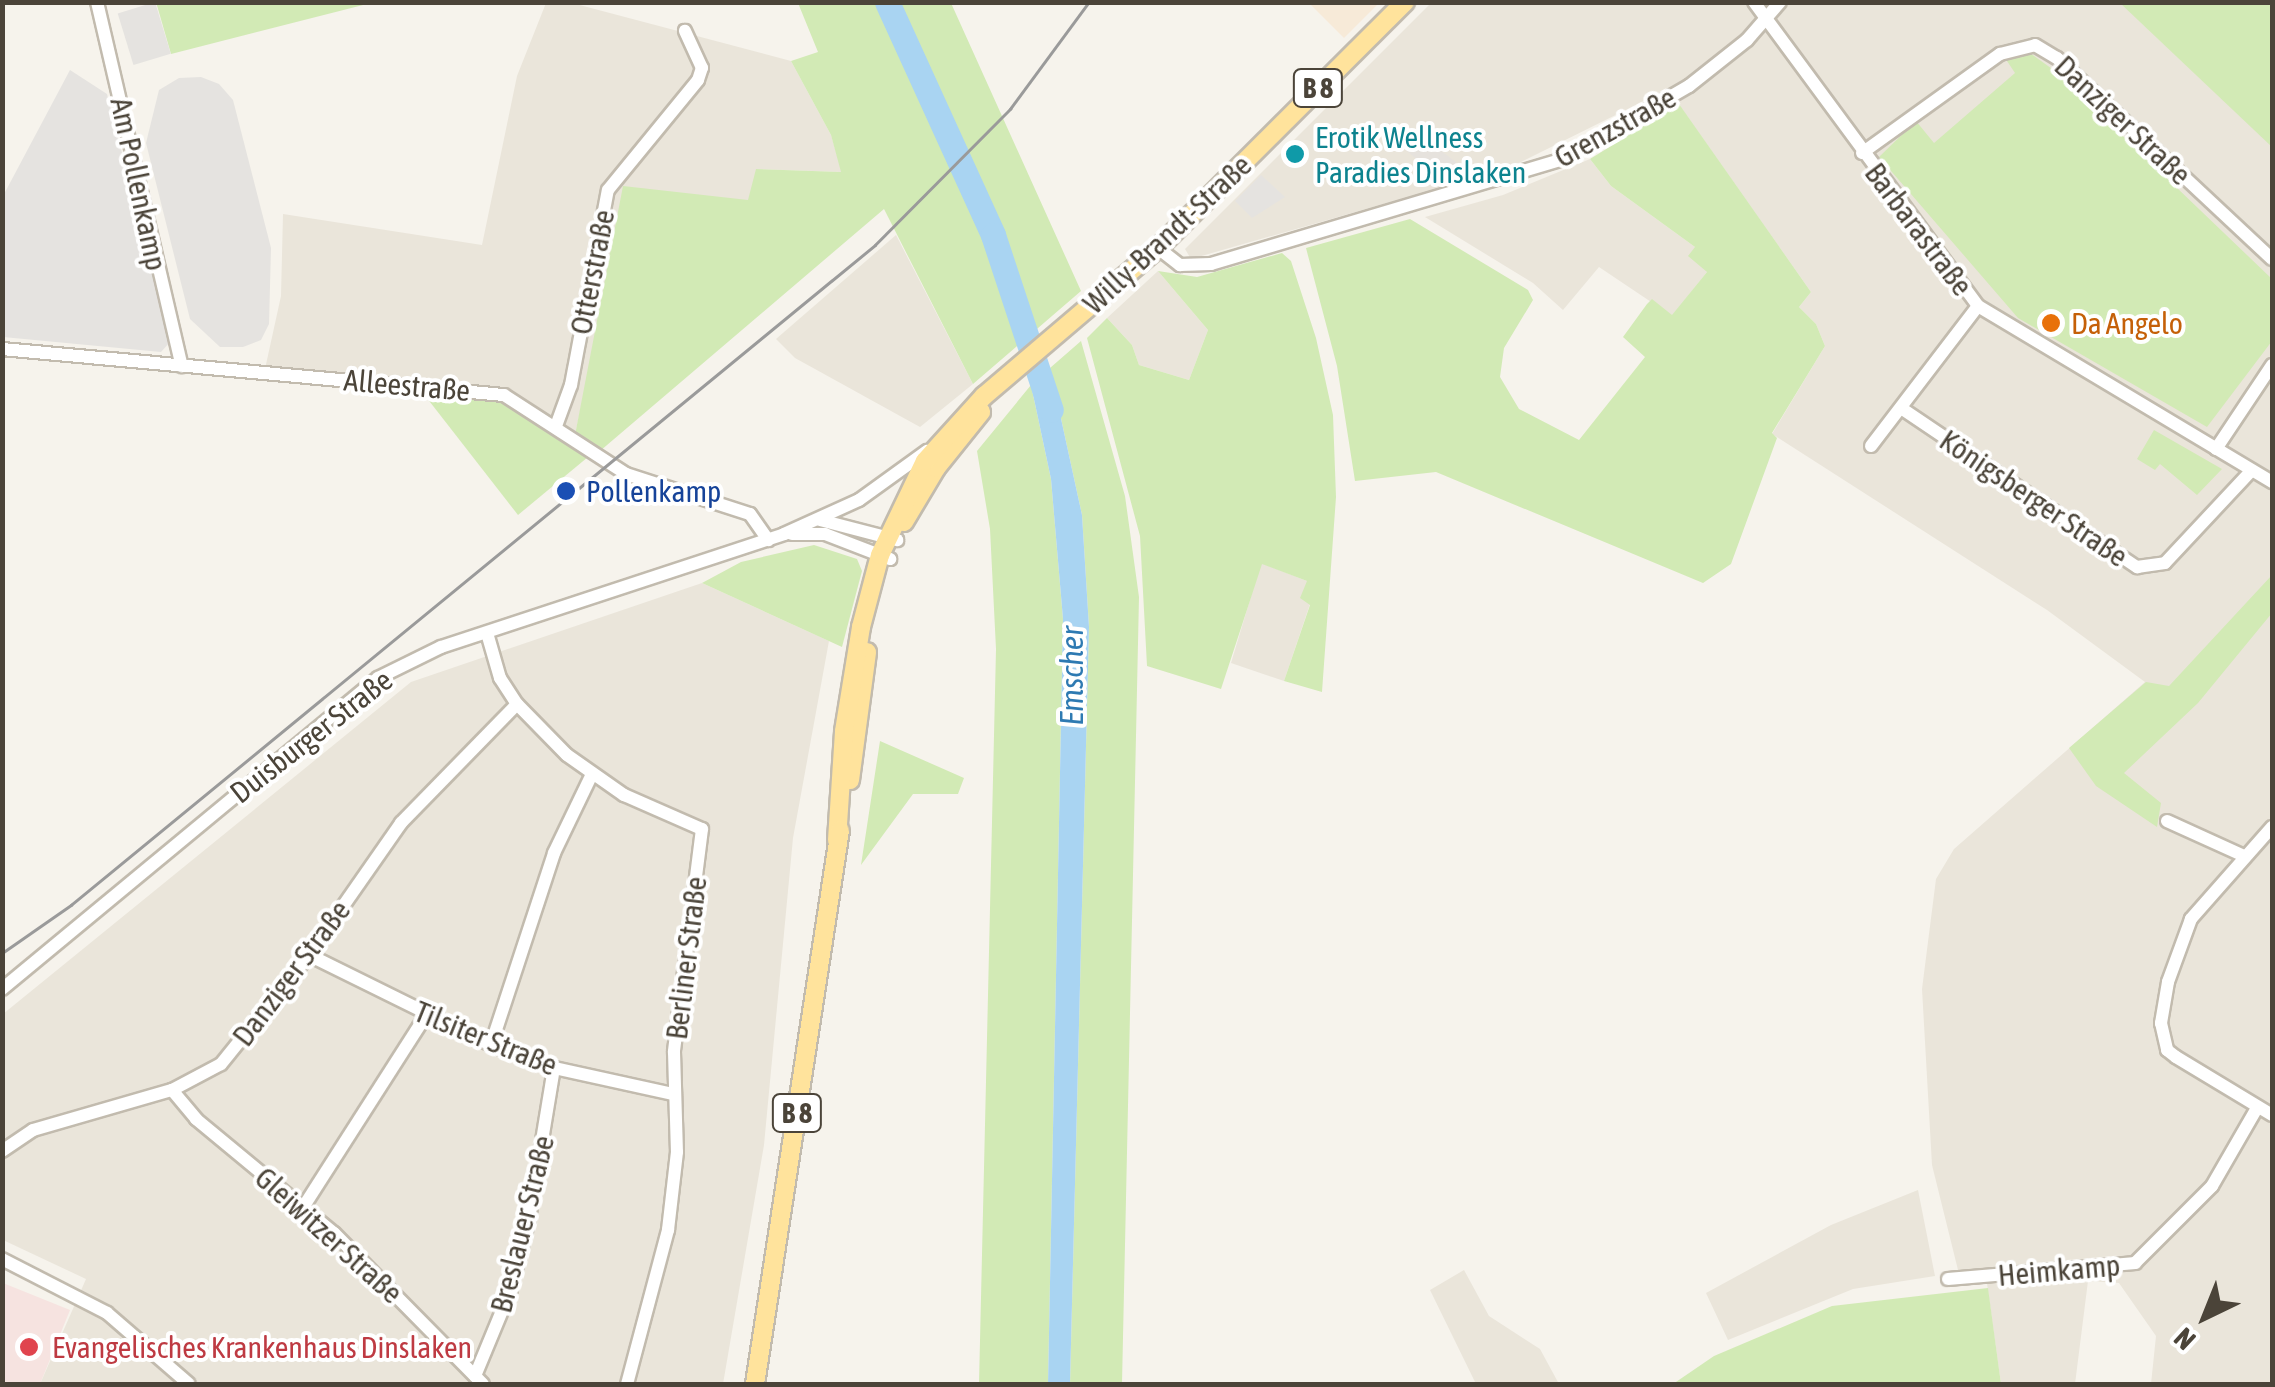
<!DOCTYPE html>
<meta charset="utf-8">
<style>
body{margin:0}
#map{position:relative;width:2275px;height:1387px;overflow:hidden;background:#f6f3ec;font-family:"Asap Condensed",sans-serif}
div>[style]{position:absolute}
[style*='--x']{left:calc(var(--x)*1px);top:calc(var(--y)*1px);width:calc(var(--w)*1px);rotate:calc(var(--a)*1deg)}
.residential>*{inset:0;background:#eae5da}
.commercial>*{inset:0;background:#f7ead8}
.industrial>*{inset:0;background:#e6e2dd}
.medical>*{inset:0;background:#f6e3e0}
.green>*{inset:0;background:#d2eab5}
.parking>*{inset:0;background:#e5e3e0;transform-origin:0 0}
.water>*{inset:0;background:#a9d4f2}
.river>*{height:25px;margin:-12.5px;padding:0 12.5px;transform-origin:12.5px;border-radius:12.5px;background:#a9d4f2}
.roads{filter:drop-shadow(2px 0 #c2bbae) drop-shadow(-2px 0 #c2bbae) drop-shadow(0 2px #c2bbae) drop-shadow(0 -2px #c2bbae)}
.minor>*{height:12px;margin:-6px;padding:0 6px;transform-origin:6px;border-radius:6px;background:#fff}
.major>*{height:18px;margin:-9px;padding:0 9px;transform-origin:9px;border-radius:9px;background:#ffe39c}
.tram>*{height:2.5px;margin:-1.25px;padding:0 1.25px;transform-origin:1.25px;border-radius:1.25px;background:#9a9a9a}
.dots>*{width:28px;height:28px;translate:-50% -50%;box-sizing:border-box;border:5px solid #fff;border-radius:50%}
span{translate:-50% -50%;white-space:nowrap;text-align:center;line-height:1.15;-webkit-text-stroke:8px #fff;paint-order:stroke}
.shield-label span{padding:2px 8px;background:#fff;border:2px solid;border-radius:8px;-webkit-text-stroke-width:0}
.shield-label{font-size:28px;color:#4b4439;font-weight:700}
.street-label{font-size:30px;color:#4b4439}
.culture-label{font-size:30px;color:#0d838f}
.left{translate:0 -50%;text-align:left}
.food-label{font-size:30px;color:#c56008}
.transit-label{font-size:30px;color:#164399}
.health-label{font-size:30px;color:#be3a42}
.water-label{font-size:32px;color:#2e7ab2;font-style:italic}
.frame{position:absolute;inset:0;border:5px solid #4b4439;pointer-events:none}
.north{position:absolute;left:2155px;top:1267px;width:100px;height:100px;-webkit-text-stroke:8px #fff;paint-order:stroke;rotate:223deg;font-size:28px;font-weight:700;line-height:40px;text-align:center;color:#4b4439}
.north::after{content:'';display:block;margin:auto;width:35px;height:45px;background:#4b4439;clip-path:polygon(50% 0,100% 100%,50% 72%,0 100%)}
</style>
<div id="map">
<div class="residential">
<i style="clip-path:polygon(546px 3px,572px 3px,791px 61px,831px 135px,842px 172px,757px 169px,749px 200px,590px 364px,575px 435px,521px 399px,265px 369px,281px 296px,283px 214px,482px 245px,517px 76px)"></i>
<i style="clip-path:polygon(1431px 3px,2272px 3px,2272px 1384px,2151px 1384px,2156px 1336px,2119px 1283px,2088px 1281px,2075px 1384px,2001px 1384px,1985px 1269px,1958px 1270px,1932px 1165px,1922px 989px,1936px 879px,1954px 849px,2145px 682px,2047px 610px,1772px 434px,1825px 346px,1816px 324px,1799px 307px,1811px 292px,1668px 89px,1509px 168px,1191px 259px,1185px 249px)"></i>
<i style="clip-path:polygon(1590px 159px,1611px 186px,1695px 247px,1707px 272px,1672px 316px,1599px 267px,1563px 310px,1533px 283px,1425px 217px,1503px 195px)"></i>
<i style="clip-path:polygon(896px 235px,973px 384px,920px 427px,795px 358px,776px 339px)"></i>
<i style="clip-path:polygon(1158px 271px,1208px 330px,1189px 380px,1139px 365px,1132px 345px,1107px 318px)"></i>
<i style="clip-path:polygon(1261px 563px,1307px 581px,1310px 604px,1284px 681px,1231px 663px)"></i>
<i style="clip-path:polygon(702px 583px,829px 641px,793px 838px,764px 1145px,723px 1384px,40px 1384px,86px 1279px,3px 1240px,3px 1014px,411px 682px)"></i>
<i style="clip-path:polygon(1918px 1190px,1935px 1276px,1853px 1289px,1728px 1340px,1706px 1293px,1831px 1225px)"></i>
<i style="clip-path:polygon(1464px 1270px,1489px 1316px,1540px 1349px,1559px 1384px,1476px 1384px,1430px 1290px)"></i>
</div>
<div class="commercial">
<i style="clip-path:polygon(1309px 3px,1379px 3px,1344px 38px)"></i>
</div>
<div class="industrial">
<i style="clip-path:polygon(1409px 127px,1456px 162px,1461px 182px,1432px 187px,1426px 167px,1395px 141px)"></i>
</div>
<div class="medical">
<i style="clip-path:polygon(3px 1283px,70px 1310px,40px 1384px,3px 1384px)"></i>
</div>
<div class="green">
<i style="clip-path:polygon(156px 2px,371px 3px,171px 54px)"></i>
<i style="clip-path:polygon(798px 3px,951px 3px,1081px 291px,973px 384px,884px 209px,600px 451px,575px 435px,623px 186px,748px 200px,756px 169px,841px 172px,831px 135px,791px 61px,818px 52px)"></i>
<i style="clip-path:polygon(2120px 3px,2272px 3px,2272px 147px)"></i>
<i style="clip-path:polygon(2027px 51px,2055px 71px,2272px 279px,2272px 341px,2207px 427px,2018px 318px,1879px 157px,1916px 121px,1934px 143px,2015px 73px,2005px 58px)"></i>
<i style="clip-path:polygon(1679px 104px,1811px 292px,1799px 307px,1816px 324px,1825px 346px,1772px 433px,1777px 438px,1731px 564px,1703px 583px,1436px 472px,1355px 481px,1337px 366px,1306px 248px,1410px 219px,1528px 290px,1533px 300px,1504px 348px,1500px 377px,1519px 409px,1579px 440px,1645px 357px,1623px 337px,1647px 304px,1652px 299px,1672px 315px,1707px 272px,1688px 256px,1695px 247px,1611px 186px,1590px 159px)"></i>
<i style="clip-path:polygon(1282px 253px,1291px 261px,1316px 338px,1333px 415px,1336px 497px,1322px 692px,1284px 681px,1310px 605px,1300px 598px,1307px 581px,1262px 564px,1221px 689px,1147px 666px,1140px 536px,1087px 338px,1107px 318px,1132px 345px,1139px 365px,1189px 380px,1208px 330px,1158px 271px,1197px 277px)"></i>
<i style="clip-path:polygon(1081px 341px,1125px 496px,1139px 597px,1122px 1384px,1070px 1384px,1089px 627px,1082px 515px,1050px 368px)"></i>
<i style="clip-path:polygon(1031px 385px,1051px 479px,1063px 619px,1048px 1384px,979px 1384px,996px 649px,990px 529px,977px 451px)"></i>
<i style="clip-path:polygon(423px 393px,489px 398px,516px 408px,588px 457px,518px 515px)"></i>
<i style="clip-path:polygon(2154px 430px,2222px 469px,2197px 495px,2160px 464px,2155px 470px,2137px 459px)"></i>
<i style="clip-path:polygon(814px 545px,857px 559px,862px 571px,842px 647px,702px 583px,741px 562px)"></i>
<i style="clip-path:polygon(2272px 575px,2272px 613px,2198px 703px,2124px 773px,2161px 803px,2157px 827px,2096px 786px,2069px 748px,2146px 682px,2169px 686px)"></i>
<i style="clip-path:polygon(880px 741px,964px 778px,958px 794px,913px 794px,861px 865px)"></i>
<i style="clip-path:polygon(1988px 1288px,2001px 1384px,1673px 1384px,1714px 1356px,1832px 1306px)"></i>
</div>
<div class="parking">
<i style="left:155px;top:2px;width:54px;height:39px;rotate:73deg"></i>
<i style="clip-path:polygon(70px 70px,107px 94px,170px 342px,161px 352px,3px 337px,3px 196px)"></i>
<i style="clip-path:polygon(201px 77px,219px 84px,233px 100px,271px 248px,269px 324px,261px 340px,243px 347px,220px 347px,190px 319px,146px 143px,159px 90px,179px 78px)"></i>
<i style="clip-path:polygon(1261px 175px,1285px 197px,1252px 218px,1235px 201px)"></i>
</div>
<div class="water">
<i style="clip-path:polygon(1050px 368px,1082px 515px,1089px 627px,1070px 1384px,1048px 1384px,1063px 619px,1051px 479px,1031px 385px)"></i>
</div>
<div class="river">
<i style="--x:887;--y:2;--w:256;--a:65.5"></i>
<i style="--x:993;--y:235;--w:184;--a:71.7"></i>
</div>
<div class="roads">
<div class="minor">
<i style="--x:97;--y:2;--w:374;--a:76.9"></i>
<i style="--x:1754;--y:2;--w:378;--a:53.6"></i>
<i style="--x:1978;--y:306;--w:343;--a:30.9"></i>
<i style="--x:1862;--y:153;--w:170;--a:-35.7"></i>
<i style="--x:2000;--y:54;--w:36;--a:-14"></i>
<i style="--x:2035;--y:45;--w:26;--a:31"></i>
<i style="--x:2057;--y:58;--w:294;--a:43.1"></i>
<i style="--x:1158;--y:248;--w:28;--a:38"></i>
<i style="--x:1180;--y:265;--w:31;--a:-2"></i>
<i style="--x:1211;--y:264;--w:367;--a:-16.6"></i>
<i style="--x:1563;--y:159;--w:146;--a:-30.1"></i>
<i style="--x:1689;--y:86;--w:74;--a:-38.4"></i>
<i style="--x:1747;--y:40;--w:50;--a:-49"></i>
<i style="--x:2;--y:349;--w:504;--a:5.24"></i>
<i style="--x:504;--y:395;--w:145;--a:32.9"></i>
<i style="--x:626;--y:474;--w:130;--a:17.9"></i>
<i style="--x:750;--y:514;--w:32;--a:55"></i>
<i style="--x:1901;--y:408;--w:285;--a:34"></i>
<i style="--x:2137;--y:567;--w:28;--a:-8"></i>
<i style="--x:2165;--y:563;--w:127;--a:-46.9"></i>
<i style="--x:556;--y:426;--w:44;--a:-69.9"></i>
<i style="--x:571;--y:385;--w:198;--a:-79.3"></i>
<i style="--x:608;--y:190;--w:142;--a:-50.7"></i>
<i style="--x:698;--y:80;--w:13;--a:-72"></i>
<i style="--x:702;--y:68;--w:41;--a:-114.7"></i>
<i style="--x:1871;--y:446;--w:176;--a:-52.6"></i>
<i style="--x:2216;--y:449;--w:101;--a:-56.3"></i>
<i style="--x:820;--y:520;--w:80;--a:14.6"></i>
<i style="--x:792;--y:534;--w:33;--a:0"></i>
<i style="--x:825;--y:534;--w:70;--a:21"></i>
<i style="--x:487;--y:633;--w:47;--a:73.9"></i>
<i style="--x:500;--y:678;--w:31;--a:57"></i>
<i style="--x:517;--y:704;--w:71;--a:45.6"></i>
<i style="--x:567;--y:755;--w:70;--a:35.1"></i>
<i style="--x:624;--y:795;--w:85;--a:23.6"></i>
<i style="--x:702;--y:829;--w:225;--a:97.2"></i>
<i style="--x:674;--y:1052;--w:100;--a:88.3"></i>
<i style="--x:677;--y:1152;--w:79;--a:96.6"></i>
<i style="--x:668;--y:1230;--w:159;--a:104.9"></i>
<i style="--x:2167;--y:821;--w:82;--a:24.4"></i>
<i style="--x:2272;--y:827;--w:123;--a:131.4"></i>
<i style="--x:2191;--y:919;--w:67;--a:110.1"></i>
<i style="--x:2168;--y:982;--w:42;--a:99.7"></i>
<i style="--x:2161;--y:1023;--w:28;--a:77"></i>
<i style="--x:2167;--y:1050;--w:11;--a:38"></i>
<i style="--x:2176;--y:1057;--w:112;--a:31.1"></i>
<i style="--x:309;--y:955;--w:203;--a:26.3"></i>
<i style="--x:491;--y:1045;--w:67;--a:20.1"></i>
<i style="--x:554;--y:1068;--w:122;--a:12.3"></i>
<i style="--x:2;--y:989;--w:488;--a:-39.6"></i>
<i style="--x:378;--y:678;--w:70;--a:-26.2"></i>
<i style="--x:441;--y:647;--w:361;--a:-18.2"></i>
<i style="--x:784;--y:534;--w:82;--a:-24.4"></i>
<i style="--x:859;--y:500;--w:84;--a:-35.8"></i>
<i style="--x:491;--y:1045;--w:202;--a:-71.8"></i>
<i style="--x:554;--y:853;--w:88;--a:-64.3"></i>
<i style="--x:172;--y:1090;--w:38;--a:50"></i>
<i style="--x:196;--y:1119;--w:179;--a:39.6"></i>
<i style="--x:334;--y:1233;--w:212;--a:45.4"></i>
<i style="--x:2;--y:1151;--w:37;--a:-34"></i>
<i style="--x:33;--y:1130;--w:145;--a:-16.1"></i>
<i style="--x:172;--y:1090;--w:55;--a:-28"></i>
<i style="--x:221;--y:1064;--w:140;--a:-51.1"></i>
<i style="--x:309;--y:955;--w:161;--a:-55.1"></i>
<i style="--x:401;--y:823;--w:166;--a:-45.7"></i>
<i style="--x:304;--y:1206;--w:224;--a:-57.4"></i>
<i style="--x:2;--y:1259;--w:118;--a:27.2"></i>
<i style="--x:107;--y:1313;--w:108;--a:40.9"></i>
<i style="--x:1948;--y:1279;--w:188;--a:-4.9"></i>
<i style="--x:2135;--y:1263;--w:109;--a:-45"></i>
<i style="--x:2212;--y:1186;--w:90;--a:-60"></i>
<i style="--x:475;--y:1376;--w:94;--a:-67.5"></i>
<i style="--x:511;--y:1289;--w:72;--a:-75.6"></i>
<i style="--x:529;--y:1219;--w:153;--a:-80.6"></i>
</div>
<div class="major">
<i style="--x:904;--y:522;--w:63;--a:-59.3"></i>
<i style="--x:936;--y:468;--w:72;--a:-51.2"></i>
<i style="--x:850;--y:780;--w:129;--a:-82.4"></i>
<i style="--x:837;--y:840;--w:109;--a:-86.3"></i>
<i style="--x:844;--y:731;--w:105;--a:-80.7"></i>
<i style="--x:861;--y:627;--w:74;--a:-75.2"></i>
<i style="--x:880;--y:555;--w:104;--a:-64.4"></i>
<i style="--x:925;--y:461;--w:88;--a:-47.8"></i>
<i style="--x:984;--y:396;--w:228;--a:-40.4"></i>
<i style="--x:1158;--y:248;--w:349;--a:-44.9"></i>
<i style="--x:755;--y:1384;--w:560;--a:-81.28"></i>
</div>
</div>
<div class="tram">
<i style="--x:2;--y:953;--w:84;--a:-34.8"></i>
<i style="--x:71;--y:905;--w:1040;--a:-39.38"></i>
<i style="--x:875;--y:245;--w:192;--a:-45.2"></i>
<i style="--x:1010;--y:109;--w:133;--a:-53.6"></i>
</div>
<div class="dots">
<i style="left:1295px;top:154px;background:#0f9aa8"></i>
<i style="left:2051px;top:323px;background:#e8710a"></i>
<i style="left:566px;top:491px;background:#1a4fb4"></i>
<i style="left:29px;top:1347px;background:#e0444e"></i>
</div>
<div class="shield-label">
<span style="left:1318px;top:88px">B 8</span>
<span style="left:797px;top:1113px">B 8</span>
</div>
<div class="street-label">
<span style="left:2123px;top:120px;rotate:43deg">Danziger Straße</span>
<span style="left:1615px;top:127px;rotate:-29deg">Grenzstraße</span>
<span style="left:139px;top:184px;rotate:78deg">Am Pollenkamp</span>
<span style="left:1919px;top:229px;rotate:53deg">Barbarastraße</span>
<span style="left:1167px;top:234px;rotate:-43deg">Willy-Brandt-Straße</span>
<span style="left:592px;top:272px;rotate:-79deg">Otterstraße</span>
<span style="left:407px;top:385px;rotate:5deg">Alleestraße</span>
<span style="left:2034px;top:498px;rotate:34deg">Königsberger Straße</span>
<span style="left:311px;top:736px;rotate:-38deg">Duisburger Straße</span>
<span style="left:686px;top:958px;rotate:-83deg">Berliner Straße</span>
<span style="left:291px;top:973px;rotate:-53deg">Danziger Straße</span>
<span style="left:486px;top:1038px;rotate:22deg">Tilsiter Straße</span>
<span style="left:522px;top:1224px;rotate:-76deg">Breslauer Straße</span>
<span style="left:329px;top:1235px;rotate:42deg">Gleiwitzer Straße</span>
<span style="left:2059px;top:1270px;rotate:-5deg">Heimkamp</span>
</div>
<div class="culture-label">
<span class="left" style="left:1315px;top:154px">Erotik Wellness<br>Paradies Dinslaken</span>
</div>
<div class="food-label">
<span class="left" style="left:2071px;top:323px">Da Angelo</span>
</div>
<div class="transit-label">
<span class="left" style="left:586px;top:491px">Pollenkamp</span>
</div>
<div class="health-label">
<span class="left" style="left:52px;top:1347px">Evangelisches Krankenhaus Dinslaken</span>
</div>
<div class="water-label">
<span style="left:1072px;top:676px;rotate:-90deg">Emscher</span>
</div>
<div class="frame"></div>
<div class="north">N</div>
</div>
